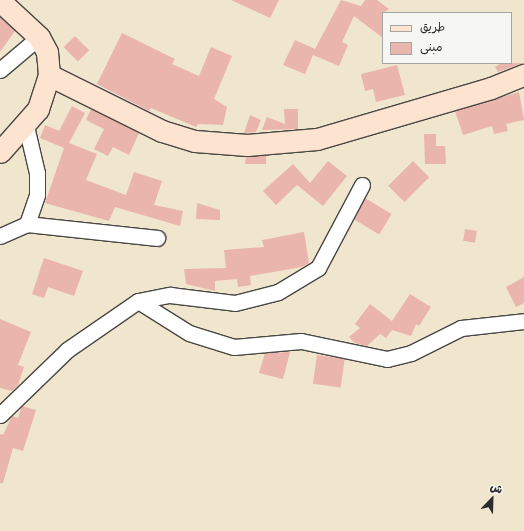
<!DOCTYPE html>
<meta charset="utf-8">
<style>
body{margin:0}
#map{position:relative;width:524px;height:531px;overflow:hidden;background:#f0e6ce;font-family:Delius,"Playpen Sans Arabic",sans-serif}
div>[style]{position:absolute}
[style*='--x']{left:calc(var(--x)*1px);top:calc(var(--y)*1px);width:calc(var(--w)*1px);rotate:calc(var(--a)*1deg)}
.building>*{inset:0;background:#eab5ac;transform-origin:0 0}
.roads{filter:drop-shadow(1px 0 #494743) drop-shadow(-1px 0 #494743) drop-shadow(0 1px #494743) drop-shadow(0 -1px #494743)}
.street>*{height:15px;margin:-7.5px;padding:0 7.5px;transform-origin:7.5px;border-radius:7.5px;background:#fff}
.secondary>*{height:21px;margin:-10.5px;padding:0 10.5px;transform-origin:10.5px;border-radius:10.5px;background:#fde4d1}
span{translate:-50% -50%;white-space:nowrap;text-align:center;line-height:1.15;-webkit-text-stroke:4px #f6f6f2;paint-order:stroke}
.legend{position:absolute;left:382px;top:12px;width:130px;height:52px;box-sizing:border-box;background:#f6f6f2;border:1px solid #a5a5a2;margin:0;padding:5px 7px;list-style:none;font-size:12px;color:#2b2b2b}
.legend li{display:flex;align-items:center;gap:8px;height:20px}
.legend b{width:20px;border:1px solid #a5a5a2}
.north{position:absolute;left:472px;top:479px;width:40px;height:40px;-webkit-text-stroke:3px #f6f6f2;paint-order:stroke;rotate:23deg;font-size:11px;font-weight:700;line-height:16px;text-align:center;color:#2b2b2b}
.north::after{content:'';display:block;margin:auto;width:14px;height:18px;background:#2b2b2b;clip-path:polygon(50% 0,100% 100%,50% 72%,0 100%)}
</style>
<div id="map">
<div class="building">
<i style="clip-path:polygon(231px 0,279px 0,270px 18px)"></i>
<i style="clip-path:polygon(341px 0,361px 6px,365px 0,377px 0,389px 9px,383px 13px,383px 38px,354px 16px,342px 42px,348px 45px,339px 66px,313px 55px,305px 74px,283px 65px,295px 40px,315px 49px)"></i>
<i style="clip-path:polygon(0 17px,15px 31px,0 52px)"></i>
<i style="clip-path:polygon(122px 33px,175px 59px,172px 64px,199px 76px,211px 47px,232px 56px,214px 99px,227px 107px,223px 125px,198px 124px,196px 127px,151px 108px,149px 111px,97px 84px)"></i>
<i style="left:75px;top:36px;width:20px;height:16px;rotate:45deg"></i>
<i style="clip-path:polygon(501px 63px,523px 63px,498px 72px,495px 67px)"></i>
<i style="clip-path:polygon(397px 65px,405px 95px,376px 102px,373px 89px,365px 91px,361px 74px)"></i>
<i style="clip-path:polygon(519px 92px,524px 120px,506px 124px,508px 131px,494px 134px,492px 126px,463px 135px,455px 111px)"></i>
<i style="clip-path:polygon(72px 106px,85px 113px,69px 143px,97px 154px,86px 180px,126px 195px,134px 172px,162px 181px,154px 205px,183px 211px,180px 226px,115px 207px,109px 221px,45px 203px,64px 148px,40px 138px,45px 125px,59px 131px)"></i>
<i style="clip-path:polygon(91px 109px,139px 133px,129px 155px,113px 147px,108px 156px,94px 149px,104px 129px,86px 120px)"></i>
<i style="clip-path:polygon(284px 109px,298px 109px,298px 129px,262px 130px,267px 117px,285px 124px)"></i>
<i style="clip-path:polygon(250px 115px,261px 120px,256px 132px,244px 133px)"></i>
<i style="clip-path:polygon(424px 134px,436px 134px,436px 146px,445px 146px,446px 164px,425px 164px)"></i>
<i style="clip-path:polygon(266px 155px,266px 164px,245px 164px,246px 157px)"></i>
<i style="clip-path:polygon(328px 161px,347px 176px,323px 206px,297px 185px,276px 205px,263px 191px,293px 164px,310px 183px)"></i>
<i style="left:413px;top:161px;width:23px;height:35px;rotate:45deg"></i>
<i style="left:365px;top:198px;width:31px;height:24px;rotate:31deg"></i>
<i style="clip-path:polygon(197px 203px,220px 210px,220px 220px,196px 219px)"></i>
<i style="left:465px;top:229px;width:12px;height:12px;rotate:9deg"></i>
<i style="clip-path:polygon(304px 232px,309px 263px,302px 267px,250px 276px,251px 285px,238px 287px,237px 279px,215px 281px,215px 291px,186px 284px,184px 269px,226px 268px,224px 250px,264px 247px,262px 240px)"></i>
<i style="clip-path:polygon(44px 258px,83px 271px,74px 296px,48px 287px,44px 298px,32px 294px)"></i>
<i style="clip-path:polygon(524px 277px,524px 303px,516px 307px,506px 287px)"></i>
<i style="clip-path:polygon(410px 294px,431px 307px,419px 326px,416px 324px,411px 336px,392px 330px,386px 338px,380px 334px,367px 346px,355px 343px,349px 337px,360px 328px,355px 324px,370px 304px,392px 321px)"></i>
<i style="clip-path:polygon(0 319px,31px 332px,18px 365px,24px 367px,18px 385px,12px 391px,0 388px)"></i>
<i style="clip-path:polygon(290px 352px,283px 379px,259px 373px,265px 353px)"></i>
<i style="left:317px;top:355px;width:28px;height:29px;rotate:8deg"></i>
<i style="clip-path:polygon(22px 406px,36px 410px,23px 451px,13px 448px,3px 483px,0 483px,0 434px,3px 435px,12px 416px,18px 418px)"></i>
</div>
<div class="roads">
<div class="street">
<i style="--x:0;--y:70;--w:51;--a:-40.2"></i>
<i style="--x:26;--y:126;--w:48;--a:76.8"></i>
<i style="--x:37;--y:173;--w:22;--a:90"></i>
<i style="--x:37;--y:195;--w:31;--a:109"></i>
<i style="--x:0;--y:236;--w:30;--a:-24"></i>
<i style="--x:27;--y:224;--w:131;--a:6.1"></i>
<i style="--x:138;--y:301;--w:60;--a:32.1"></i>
<i style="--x:189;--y:333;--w:47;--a:17.3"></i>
<i style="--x:234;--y:347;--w:67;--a:-5.1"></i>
<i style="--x:301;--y:341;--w:88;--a:11.8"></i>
<i style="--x:387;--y:359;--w:25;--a:-14"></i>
<i style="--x:411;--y:353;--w:56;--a:-26.6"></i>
<i style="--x:461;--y:328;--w:63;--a:-6.3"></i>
<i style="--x:0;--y:415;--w:93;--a:-44.1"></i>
<i style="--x:67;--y:350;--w:86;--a:-34.6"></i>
<i style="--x:138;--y:301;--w:33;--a:-11"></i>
<i style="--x:170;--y:295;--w:65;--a:7"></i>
<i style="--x:235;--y:303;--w:44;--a:-14.3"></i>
<i style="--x:278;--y:292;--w:47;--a:-31"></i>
<i style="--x:318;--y:268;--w:94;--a:-62.1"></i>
</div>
<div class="secondary">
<i style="--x:0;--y:1;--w:53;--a:42.7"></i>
<i style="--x:39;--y:37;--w:17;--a:62"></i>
<i style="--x:47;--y:52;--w:23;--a:85"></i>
<i style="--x:49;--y:75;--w:36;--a:108"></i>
<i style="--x:38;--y:109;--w:57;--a:131.5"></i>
<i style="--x:49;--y:75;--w:126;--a:26.4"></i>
<i style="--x:162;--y:131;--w:34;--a:17"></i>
<i style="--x:195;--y:141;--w:52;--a:4.4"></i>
<i style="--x:247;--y:145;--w:70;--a:-4.9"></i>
<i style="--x:317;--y:139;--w:181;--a:-16.3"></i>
<i style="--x:491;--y:88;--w:35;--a:-22"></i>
</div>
</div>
<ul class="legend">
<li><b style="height:5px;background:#fde4d1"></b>طريق</li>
<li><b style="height:11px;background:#eab5ac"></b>مبنى</li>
</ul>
<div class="north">ش</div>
</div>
